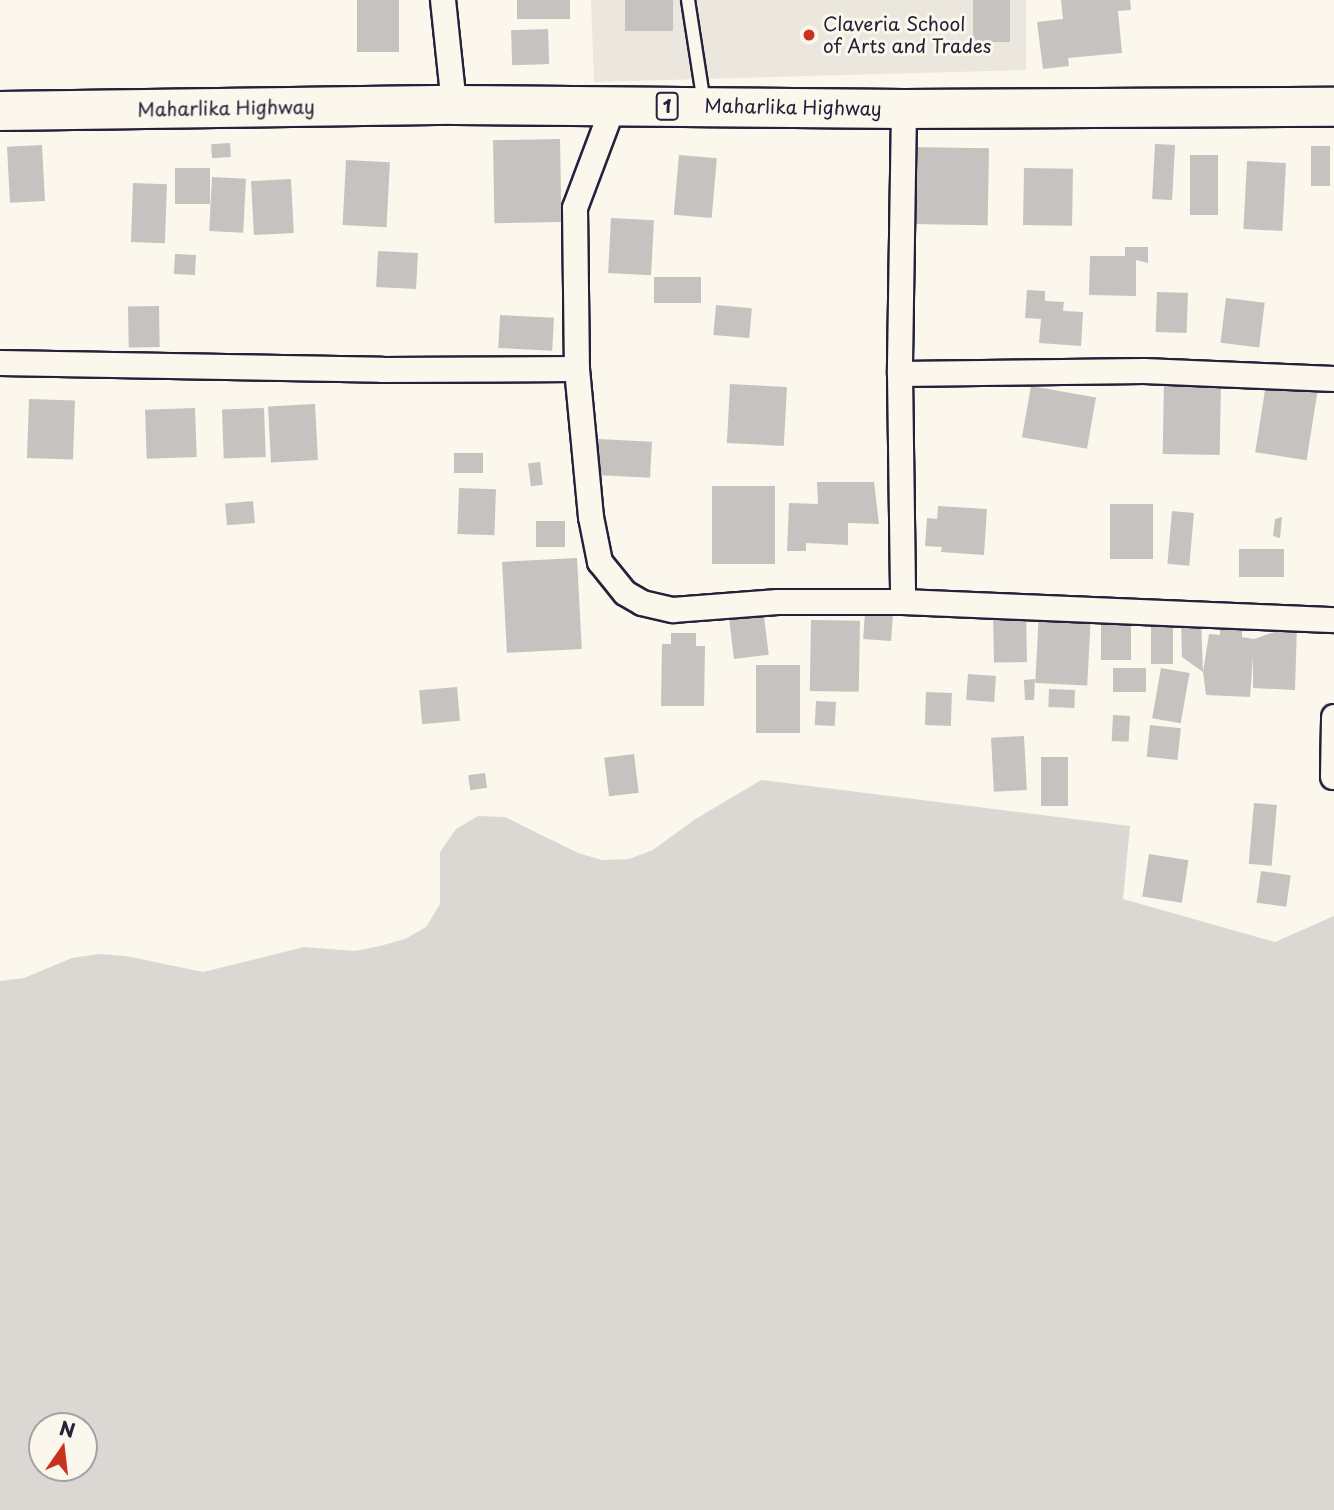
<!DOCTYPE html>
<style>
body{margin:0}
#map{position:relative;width:1334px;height:1510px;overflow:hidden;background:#fbf7ec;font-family:"Playpen Sans",sans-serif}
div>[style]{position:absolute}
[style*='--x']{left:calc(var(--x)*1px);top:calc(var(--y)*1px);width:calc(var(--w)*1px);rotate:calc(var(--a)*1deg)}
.built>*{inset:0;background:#ebe7df}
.green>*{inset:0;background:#dbd8d3}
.building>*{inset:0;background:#c6c2c0;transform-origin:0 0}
.roads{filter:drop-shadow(2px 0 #22223b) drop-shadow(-2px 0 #22223b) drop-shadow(0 2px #22223b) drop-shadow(0 -2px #22223b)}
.lane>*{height:12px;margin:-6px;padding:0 6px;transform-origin:6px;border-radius:6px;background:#fbf7ec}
.street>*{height:24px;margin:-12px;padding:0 12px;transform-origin:12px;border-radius:12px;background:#fbf7ec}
.highway>*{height:38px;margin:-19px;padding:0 19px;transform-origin:19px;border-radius:19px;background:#fbf7ec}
.dots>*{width:19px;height:19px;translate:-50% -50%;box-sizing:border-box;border:4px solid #fbf7ec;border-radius:50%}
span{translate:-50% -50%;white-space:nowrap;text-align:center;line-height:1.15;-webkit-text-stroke:6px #fbf7ec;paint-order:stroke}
.shield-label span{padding:2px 5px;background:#fbf7ec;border:2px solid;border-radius:5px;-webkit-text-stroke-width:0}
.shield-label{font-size:18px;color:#22223b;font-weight:700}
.poi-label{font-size:19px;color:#22223b}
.left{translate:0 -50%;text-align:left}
.street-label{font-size:19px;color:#22223b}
.north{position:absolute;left:28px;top:1412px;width:70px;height:70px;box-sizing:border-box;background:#fbf7ec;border:2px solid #a4a2a5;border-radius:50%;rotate:14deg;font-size:19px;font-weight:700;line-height:28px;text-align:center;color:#22223b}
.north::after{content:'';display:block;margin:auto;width:24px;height:32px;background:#c8321e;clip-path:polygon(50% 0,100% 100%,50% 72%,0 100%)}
</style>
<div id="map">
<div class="built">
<i style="clip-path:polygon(591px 0,1026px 0,1026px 70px,594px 82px)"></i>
</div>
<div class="green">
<i style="clip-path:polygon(evenodd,761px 780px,1130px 826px,1123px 899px,1275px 942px,1334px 916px,1334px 1510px,0 1510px,0 981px,24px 978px,72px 958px,99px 954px,126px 956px,203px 972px,304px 947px,355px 951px,380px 946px,405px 939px,426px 927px,440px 904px,440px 852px,456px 829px,478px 816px,505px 817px,578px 853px,602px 860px,629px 859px,653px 850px,694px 820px,761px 780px,42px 1426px,84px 1426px,84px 1468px,42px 1468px,42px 1426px)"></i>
</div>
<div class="building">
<i style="left:357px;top:0;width:42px;height:52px"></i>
<i style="left:517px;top:0;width:53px;height:19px"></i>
<i style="left:625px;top:0;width:48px;height:31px"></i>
<i style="left:973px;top:0;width:37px;height:42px"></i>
<i style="clip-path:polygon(1061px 0,1130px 0,1131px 10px,1118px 11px,1122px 53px,1068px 58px,1069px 66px,1043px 69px,1037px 22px,1063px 19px)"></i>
<i style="left:548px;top:29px;width:35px;height:37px;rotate:88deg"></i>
<i style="left:560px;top:139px;width:83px;height:67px;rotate:89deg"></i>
<i style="left:230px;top:143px;width:14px;height:19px;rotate:86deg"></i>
<i style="left:1155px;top:144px;width:20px;height:55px;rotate:3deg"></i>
<i style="left:42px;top:145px;width:56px;height:35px;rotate:87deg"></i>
<i style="left:1311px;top:146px;width:19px;height:40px"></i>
<i style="left:911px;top:147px;width:78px;height:77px;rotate:1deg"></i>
<i style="left:679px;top:155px;width:38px;height:60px;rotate:5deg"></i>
<i style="left:1190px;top:155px;width:28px;height:60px"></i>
<i style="left:346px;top:160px;width:44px;height:65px;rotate:3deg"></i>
<i style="left:1247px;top:161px;width:39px;height:68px;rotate:3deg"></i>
<i style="left:175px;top:168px;width:35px;height:36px"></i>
<i style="left:1024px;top:168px;width:49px;height:57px;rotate:1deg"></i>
<i style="left:212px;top:177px;width:34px;height:54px;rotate:3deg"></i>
<i style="left:291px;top:179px;width:54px;height:40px;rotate:87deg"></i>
<i style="left:133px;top:183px;width:34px;height:59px;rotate:2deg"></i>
<i style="left:611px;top:218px;width:43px;height:55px;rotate:3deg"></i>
<i style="clip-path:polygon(1125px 247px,1148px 247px,1148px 263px,1136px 260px,1136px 296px,1089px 295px,1090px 256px,1125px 256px)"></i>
<i style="left:378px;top:251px;width:40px;height:36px;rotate:3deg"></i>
<i style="left:175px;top:254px;width:21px;height:20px;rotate:3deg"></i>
<i style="left:654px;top:277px;width:47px;height:26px"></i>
<i style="clip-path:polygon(1027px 290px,1045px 291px,1045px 301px,1064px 302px,1063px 311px,1083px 312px,1081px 346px,1039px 343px,1041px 319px,1025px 318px)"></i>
<i style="left:1157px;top:292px;width:31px;height:40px;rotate:2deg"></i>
<i style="left:1226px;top:298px;width:39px;height:45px;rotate:7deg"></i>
<i style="left:716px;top:305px;width:36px;height:30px;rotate:5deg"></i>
<i style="left:159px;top:306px;width:41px;height:31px;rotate:89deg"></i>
<i style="left:500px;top:315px;width:54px;height:33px;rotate:3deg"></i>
<i style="left:1164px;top:380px;width:57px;height:74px;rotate:1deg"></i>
<i style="left:730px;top:384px;width:57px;height:59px;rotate:3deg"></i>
<i style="left:1266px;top:384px;width:52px;height:69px;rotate:9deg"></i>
<i style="left:1031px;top:386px;width:66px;height:52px;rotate:10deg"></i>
<i style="left:29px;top:399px;width:46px;height:59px;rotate:2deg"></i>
<i style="left:315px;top:404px;width:56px;height:47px;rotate:87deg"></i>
<i style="left:195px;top:408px;width:49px;height:50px;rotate:88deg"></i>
<i style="left:264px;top:408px;width:49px;height:42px;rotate:88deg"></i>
<i style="left:598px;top:439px;width:54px;height:36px;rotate:3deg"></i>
<i style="left:454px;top:453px;width:29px;height:20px"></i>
<i style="left:540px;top:462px;width:23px;height:12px;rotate:83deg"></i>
<i style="clip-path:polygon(817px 482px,874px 482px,879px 524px,848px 523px,848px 545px,806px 543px,806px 551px,787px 551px,789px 503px,818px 504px)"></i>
<i style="left:712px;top:486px;width:63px;height:78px"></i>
<i style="left:459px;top:488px;width:37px;height:46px;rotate:2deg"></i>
<i style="left:253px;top:501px;width:22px;height:28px;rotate:85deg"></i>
<i style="left:1110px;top:504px;width:43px;height:55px"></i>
<i style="clip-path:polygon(938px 506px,987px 509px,984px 555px,941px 552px,942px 547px,925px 546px,927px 518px,937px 519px)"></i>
<i style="left:1172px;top:511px;width:22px;height:53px;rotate:5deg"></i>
<i style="clip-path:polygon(1282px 517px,1280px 538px,1273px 536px,1275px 519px)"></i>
<i style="left:536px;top:521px;width:29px;height:26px"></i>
<i style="left:1239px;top:549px;width:45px;height:28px"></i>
<i style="left:577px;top:558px;width:91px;height:75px;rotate:87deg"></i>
<i style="left:763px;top:608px;width:47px;height:35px;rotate:83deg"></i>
<i style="left:1026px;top:608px;width:54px;height:33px;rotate:89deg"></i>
<i style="left:1039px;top:612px;width:52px;height:71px;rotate:3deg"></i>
<i style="left:865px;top:613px;width:28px;height:26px;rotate:4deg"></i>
<i style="left:1101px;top:617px;width:30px;height:43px"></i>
<i style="left:1151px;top:617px;width:22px;height:47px"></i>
<i style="clip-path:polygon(1201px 619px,1203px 672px,1182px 657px,1181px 621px)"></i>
<i style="left:811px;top:620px;width:49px;height:71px;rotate:1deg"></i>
<i style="clip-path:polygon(1297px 624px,1295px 690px,1253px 688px,1253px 657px,1250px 697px,1206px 695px,1203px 672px,1209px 634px,1220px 635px,1220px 625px,1242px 626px,1242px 637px,1254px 639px)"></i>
<i style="clip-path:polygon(671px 633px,696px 633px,696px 646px,705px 646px,704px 706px,661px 706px,662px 644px,671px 644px)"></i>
<i style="left:756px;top:665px;width:44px;height:68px"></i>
<i style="left:1113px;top:668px;width:33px;height:24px"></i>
<i style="left:1161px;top:668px;width:29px;height:51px;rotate:10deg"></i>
<i style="left:968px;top:674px;width:28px;height:26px;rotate:4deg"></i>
<i style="clip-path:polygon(1035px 679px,1034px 700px,1025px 700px,1024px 680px)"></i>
<i style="left:457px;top:687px;width:34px;height:38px;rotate:85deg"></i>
<i style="left:1049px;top:689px;width:26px;height:18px;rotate:2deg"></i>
<i style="left:926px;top:692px;width:26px;height:33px;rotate:2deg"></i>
<i style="left:816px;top:701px;width:20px;height:24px;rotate:3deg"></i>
<i style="left:1113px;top:715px;width:17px;height:26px;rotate:3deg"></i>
<i style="left:1150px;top:725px;width:31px;height:32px;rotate:6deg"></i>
<i style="left:1024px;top:736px;width:54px;height:33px;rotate:87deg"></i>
<i style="left:634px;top:754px;width:39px;height:30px;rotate:83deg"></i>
<i style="left:1041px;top:757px;width:27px;height:49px"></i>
<i style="left:485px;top:773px;width:15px;height:17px;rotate:82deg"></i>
<i style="left:1254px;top:803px;width:23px;height:61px;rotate:5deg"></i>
<i style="left:1149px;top:854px;width:40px;height:43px;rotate:9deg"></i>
<i style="left:1261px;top:871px;width:30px;height:32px;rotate:8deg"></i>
</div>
<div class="roads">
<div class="lane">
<i style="--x:688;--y:0;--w:104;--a:81.2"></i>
</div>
<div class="street">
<i style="--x:443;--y:0;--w:106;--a:84"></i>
<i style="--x:613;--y:107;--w:108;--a:110.6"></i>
<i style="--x:575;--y:208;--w:161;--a:89.3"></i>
<i style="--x:577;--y:369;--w:149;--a:84.6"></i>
<i style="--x:591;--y:517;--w:46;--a:78.7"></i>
<i style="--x:600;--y:562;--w:40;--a:51"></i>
<i style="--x:625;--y:593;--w:20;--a:30"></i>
<i style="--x:642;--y:603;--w:32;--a:13"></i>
<i style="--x:673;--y:610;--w:105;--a:-4.4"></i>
<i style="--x:778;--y:602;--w:125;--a:0"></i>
<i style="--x:904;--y:109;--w:265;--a:90.9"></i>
<i style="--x:900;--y:374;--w:228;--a:89.2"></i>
<i style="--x:903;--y:602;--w:431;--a:2.4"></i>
<i style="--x:0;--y:363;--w:382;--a:1"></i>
<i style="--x:382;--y:370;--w:195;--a:-0.3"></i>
<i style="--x:900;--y:374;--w:244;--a:-0.7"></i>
<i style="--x:1144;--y:371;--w:190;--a:2.4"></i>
<i style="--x:1333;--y:777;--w:60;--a:-89"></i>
</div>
<div class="highway">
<i style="--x:0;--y:111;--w:454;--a:-0.8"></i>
<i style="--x:454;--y:105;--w:450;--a:0.5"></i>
<i style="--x:904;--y:109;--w:430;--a:-0.3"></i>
</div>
</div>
<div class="dots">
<i style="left:809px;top:35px;background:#c8321e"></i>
</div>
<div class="shield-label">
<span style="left:667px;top:106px">1</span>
</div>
<div class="poi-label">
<span class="left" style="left:823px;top:35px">Claveria School<br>of Arts and Trades</span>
</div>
<div class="street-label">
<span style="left:793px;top:107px;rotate:1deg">Maharlika Highway</span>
<span style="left:226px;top:108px;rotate:-1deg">Maharlika Highway</span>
</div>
<div class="north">N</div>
</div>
